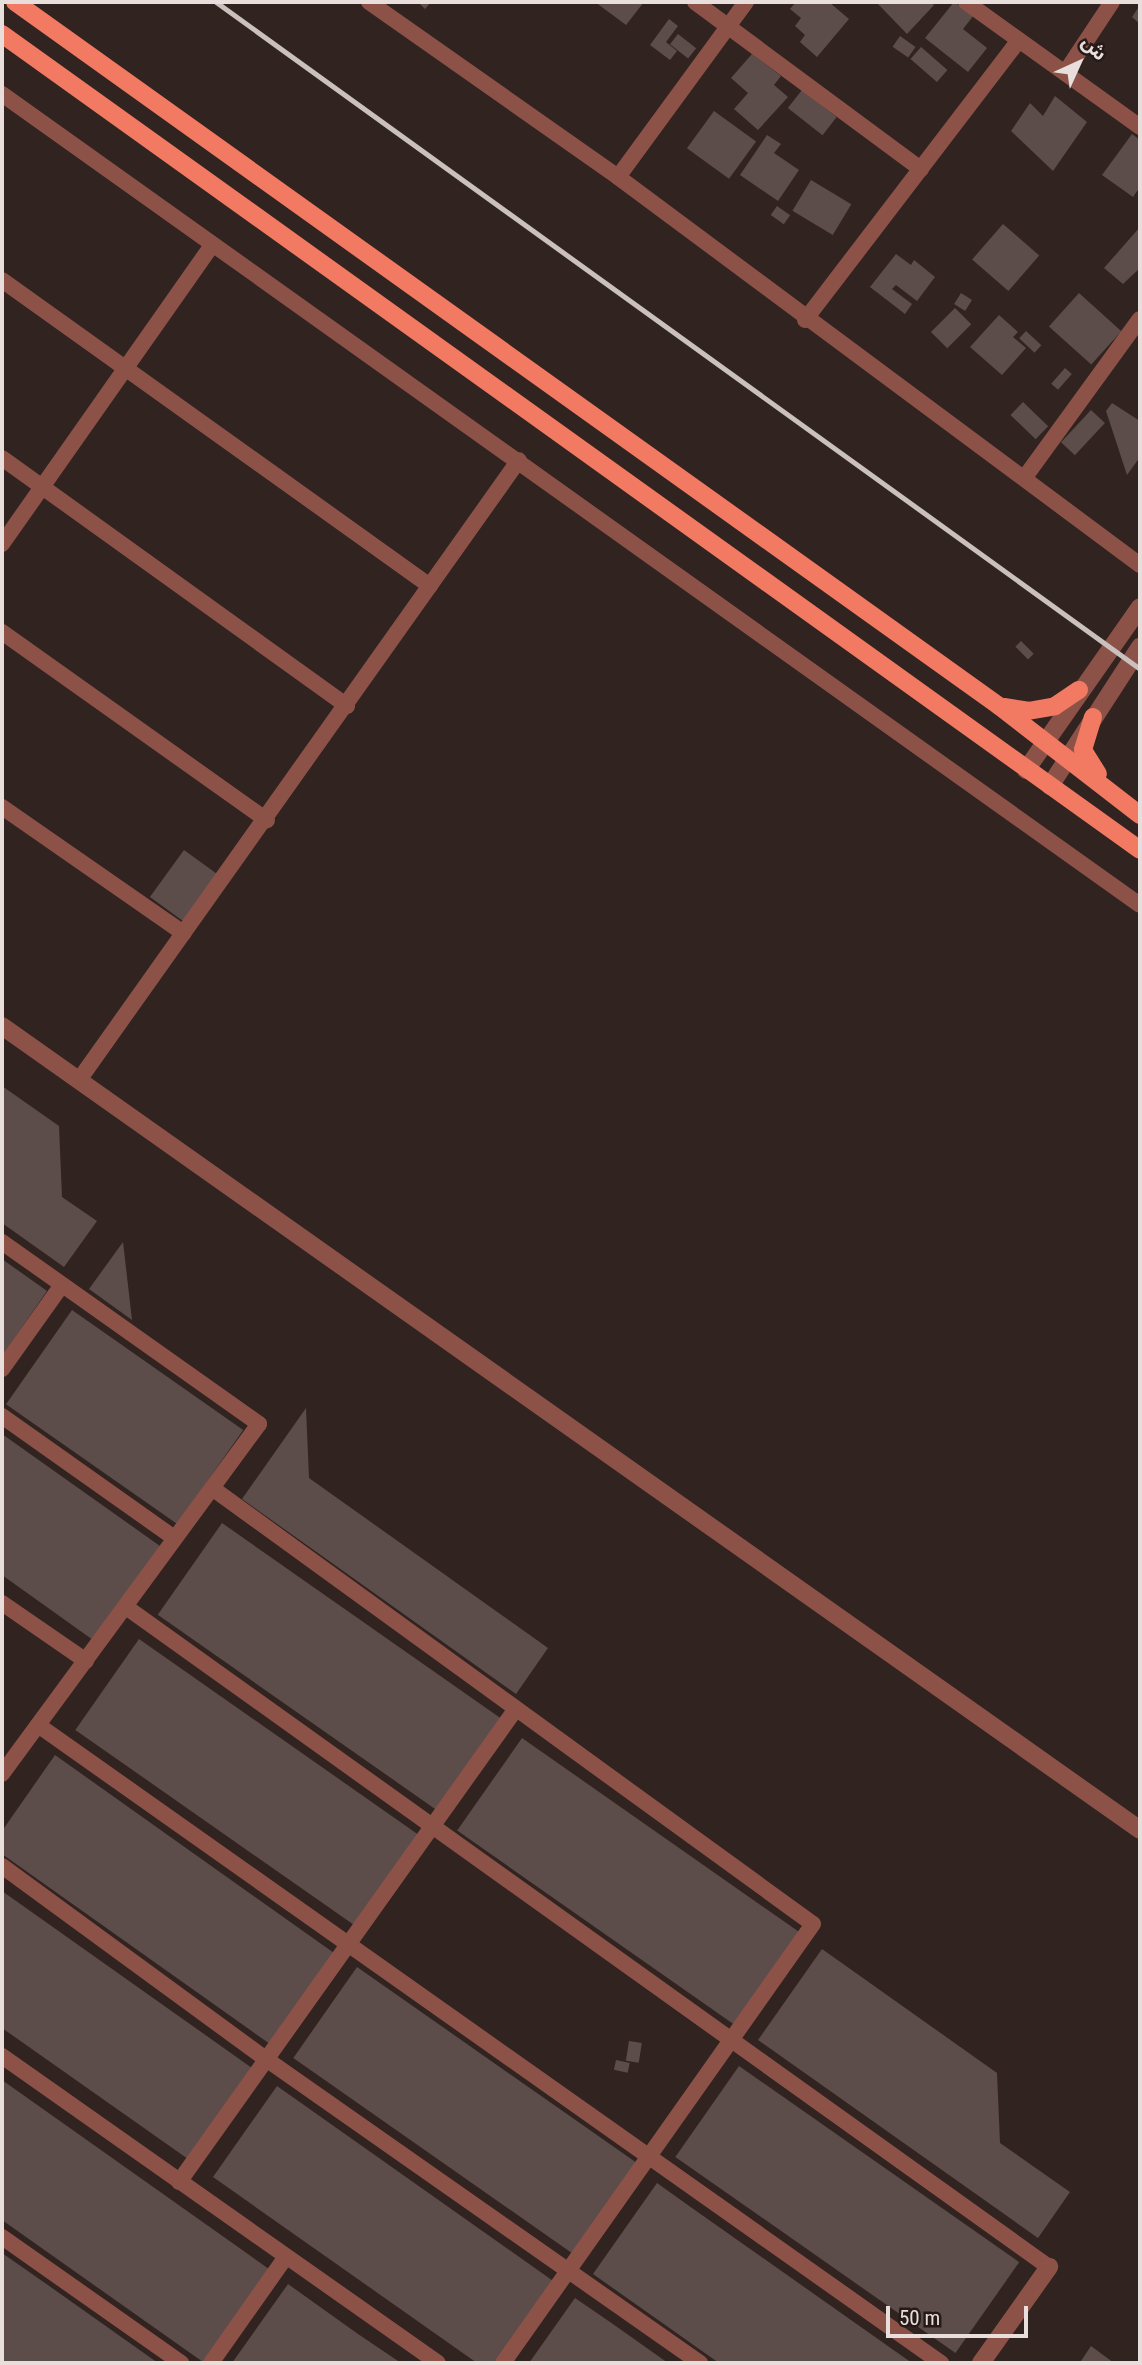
<!DOCTYPE html>
<meta charset="utf-8">
<style>
body{margin:0}
#map{position:relative;width:1142px;height:2365px;overflow:hidden;background:#312320;font-family:"Roboto Condensed","Noto Sans Arabic",sans-serif}
div>[style]{position:absolute}
[style*='--x']{left:calc(var(--x)*1px);top:calc(var(--y)*1px);width:calc(var(--w)*1px);rotate:calc(var(--a)*1deg)}
.building>*{inset:0;background:#5d4d4a;transform-origin:0 0}
.minor>*{height:16px;margin:-8px;padding:0 8px;transform-origin:8px;border-radius:8px;background:#8d5247}
.tertiary>*{height:18px;margin:-9px;padding:0 9px;transform-origin:9px;border-radius:9px;background:#8d5247}
.primary>*{height:18px;margin:-9px;padding:0 9px;transform-origin:9px;border-radius:9px;background:#f27a62}
.rail>*{height:5px;margin:-2.5px;padding:0 2.5px;transform-origin:2.5px;border-radius:2.5px;background:#cac0bd}
span{translate:-50% -50%;white-space:nowrap;text-align:center;line-height:1.15;-webkit-text-stroke:5px #271917;paint-order:stroke}
.frame{position:absolute;inset:0;border:4px solid #e8dfdc;pointer-events:none}
.north{position:absolute;left:1044px;top:28px;width:70px;height:70px;-webkit-text-stroke:5px #271917;paint-order:stroke;rotate:45deg;font-size:19px;font-weight:700;line-height:28px;text-align:center;color:#e8dfdc}
.north::after{content:'';display:block;margin:auto;width:24px;height:32px;background:#e8dfdc;clip-path:polygon(50% 0,100% 100%,50% 72%,0 100%)}
.scale{position:absolute;left:886px;top:2306px;width:142px;height:32px;box-sizing:border-box;border:4px solid #e8dfdc;border-top:0;padding-left:9px;font-size:21px;line-height:24px;white-space:nowrap;color:#e8dfdc;-webkit-text-stroke:5px #271917;paint-order:stroke}
</style>
<div id="map">
<div class="building">
<i style="clip-path:polygon(418px 2px,431px 2px,425px 9px)"></i>
<i style="clip-path:polygon(595px 2px,644px 2px,626px 25px)"></i>
<i style="clip-path:polygon(796px 2px,829px 2px,849px 19px,817px 57px,800px 42px,805px 35px,795px 26px,801px 18px,790px 9px)"></i>
<i style="clip-path:polygon(876px 2px,931px 2px,934px 5px,907px 34px)"></i>
<i style="clip-path:polygon(954px 2px,974px 15px,963px 29px,987px 48px,968px 72px,925px 38px)"></i>
<i style="clip-path:polygon(1140px 5px,1140px 24px,1132px 17px)"></i>
<i style="clip-path:polygon(669px 19px,678px 26px,666px 42px,677px 51px,670px 60px,650px 45px)"></i>
<i style="left:678px;top:34px;width:23px;height:13px;rotate:38deg"></i>
<i style="left:900px;top:36px;width:19px;height:13px;rotate:35deg"></i>
<i style="left:921px;top:47px;width:35px;height:16px;rotate:41deg"></i>
<i style="clip-path:polygon(752px 54px,781px 76px,774px 85px,788px 97px,758px 130px,734px 109px,748px 93px,731px 78px)"></i>
<i style="left:802px;top:90px;width:44px;height:23px;rotate:38deg"></i>
<i style="clip-path:polygon(1055px 96px,1087px 122px,1053px 171px,1011px 131px,1030px 103px,1043px 116px)"></i>
<i style="left:714px;top:111px;width:52px;height:46px;rotate:36deg"></i>
<i style="clip-path:polygon(1132px 134px,1140px 140px,1140px 187px,1133px 197px,1102px 175px)"></i>
<i style="clip-path:polygon(767px 135px,781px 144px,774px 153px,799px 170px,778px 201px,740px 175px)"></i>
<i style="left:811px;top:180px;width:47px;height:36px;rotate:31deg"></i>
<i style="left:777px;top:206px;width:16px;height:11px;rotate:35deg"></i>
<i style="left:1003px;top:224px;width:48px;height:47px;rotate:41deg"></i>
<i style="clip-path:polygon(1140px 227px,1140px 268px,1123px 284px,1104px 268px)"></i>
<i style="clip-path:polygon(896px 254px,911px 265px,914px 260px,935px 277px,917px 301px,896px 285px,892px 289px,912px 304px,905px 314px,870px 287px)"></i>
<i style="left:961px;top:293px;width:13px;height:13px;rotate:32deg"></i>
<i style="left:1079px;top:293px;width:57px;height:45px;rotate:42deg"></i>
<i style="left:955px;top:308px;width:23px;height:34px;rotate:45deg"></i>
<i style="clip-path:polygon(999px 315px,1018px 332px,1013px 337px,1026px 348px,1002px 375px,970px 347px)"></i>
<i style="left:1026px;top:331px;width:21px;height:10px;rotate:43deg"></i>
<i style="left:1065px;top:368px;width:9px;height:21px;rotate:41deg"></i>
<i style="left:1023px;top:402px;width:35px;height:18px;rotate:44deg"></i>
<i style="clip-path:polygon(1112px 403px,1140px 421px,1140px 457px,1127px 475px,1106px 411px)"></i>
<i style="left:1091px;top:410px;width:19px;height:44px;rotate:43deg"></i>
<i style="left:1021px;top:641px;width:18px;height:8px;rotate:45deg"></i>
<i style="left:184px;top:850px;width:43px;height:58px;rotate:36deg"></i>
<i style="clip-path:polygon(2px 1086px,59px 1126px,62px 1197px,97px 1221px,64px 1267px,2px 1223px)"></i>
<i style="clip-path:polygon(123px 1242px,132px 1320px,89px 1289px)"></i>
<i style="clip-path:polygon(2px 1259px,47px 1291px,2px 1356px)"></i>
<i style="left:72px;top:1310px;width:209px;height:115px;rotate:35deg"></i>
<i style="clip-path:polygon(306px 1408px,309px 1478px,548px 1648px,516px 1694px,242px 1499px)"></i>
<i style="clip-path:polygon(2px 1434px,160px 1546px,93px 1640px,2px 1575px)"></i>
<i style="left:222px;top:1523px;width:342px;height:112px;rotate:35deg"></i>
<i style="left:139px;top:1639px;width:342px;height:111px;rotate:35deg"></i>
<i style="left:522px;top:1738px;width:338px;height:113px;rotate:35deg"></i>
<i style="clip-path:polygon(55px 1755px,334px 1953px,270px 2044px,2px 1854px,2px 1831px)"></i>
<i style="clip-path:polygon(2px 1891px,252px 2068px,188px 2159px,2px 2028px)"></i>
<i style="clip-path:polygon(822px 1949px,997px 2073px,1000px 2143px,1070px 2192px,1038px 2238px,758px 2040px)"></i>
<i style="left:357px;top:1967px;width:343px;height:111px;rotate:35deg"></i>
<i style="left:629px;top:2041px;width:13px;height:20px;rotate:9deg"></i>
<i style="left:616px;top:2060px;width:14px;height:10px;rotate:12deg"></i>
<i style="left:739px;top:2066px;width:342px;height:111px;rotate:35deg"></i>
<i style="clip-path:polygon(2px 2080px,269px 2269px,203px 2362px,2px 2220px)"></i>
<i style="clip-path:polygon(277px 2086px,556px 2283px,500px 2363px,477px 2363px,213px 2177px)"></i>
<i style="clip-path:polygon(657px 2183px,692px 2208px,912px 2363px,719px 2363px,593px 2274px)"></i>
<i style="clip-path:polygon(2px 2253px,45px 2283px,158px 2363px,2px 2363px)"></i>
<i style="clip-path:polygon(288px 2284px,358px 2334px,401px 2363px,232px 2363px)"></i>
<i style="clip-path:polygon(575px 2298px,610px 2322px,668px 2363px,529px 2363px)"></i>
<i style="clip-path:polygon(1091px 2346px,1114px 2363px,1081px 2361px)"></i>
</div>
<div class="minor">
<i style="--x:369;--y:2;--w:304;--a:35.1"></i>
<i style="--x:618;--y:177;--w:650;--a:36.62"></i>
<i style="--x:695;--y:2;--w:281;--a:36.5"></i>
<i style="--x:966;--y:2;--w:214;--a:35.7"></i>
<i style="--x:1065;--y:73;--w:85;--a:-56.5"></i>
<i style="--x:2;--y:94;--w:1397;--a:35.48"></i>
<i style="--x:618;--y:177;--w:217;--a:-53.8"></i>
<i style="--x:2;--y:280;--w:526;--a:35.56"></i>
<i style="--x:805;--y:320;--w:352;--a:-52.6"></i>
<i style="--x:2;--y:458;--w:425;--a:35.7"></i>
<i style="--x:1025;--y:477;--w:195;--a:-54"></i>
<i style="--x:2;--y:544;--w:365;--a:-54.9"></i>
<i style="--x:2;--y:632;--w:325;--a:35.4"></i>
<i style="--x:2;--y:807;--w:221;--a:34.8"></i>
<i style="--x:79;--y:1080;--w:760;--a:-54.64"></i>
<i style="--x:2;--y:1242;--w:315;--a:35.3"></i>
<i style="--x:259;--y:1424;--w:434;--a:126.3"></i>
<i style="--x:2;--y:1369;--w:103;--a:-54.5"></i>
<i style="--x:2;--y:1416;--w:211;--a:35.3"></i>
<i style="--x:212;--y:1488;--w:742;--a:35.96"></i>
<i style="--x:813;--y:1924;--w:537;--a:125.23"></i>
<i style="--x:2;--y:1603;--w:102;--a:34.6"></i>
<i style="--x:126;--y:1607;--w:1135;--a:35.57"></i>
<i style="--x:38;--y:1725;--w:1106;--a:35.24"></i>
<i style="--x:2;--y:1866;--w:327;--a:36.2"></i>
<i style="--x:266;--y:2059;--w:530;--a:35.01"></i>
<i style="--x:2;--y:2056;--w:533;--a:35.15"></i>
<i style="--x:179;--y:2182;--w:579;--a:-54.55"></i>
<i style="--x:2;--y:2237;--w:219;--a:35.1"></i>
<i style="--x:211;--y:2363;--w:128;--a:-54.8"></i>
</div>
<div class="tertiary">
<i style="--x:1026;--y:770;--w:199;--a:-55"></i>
<i style="--x:1050;--y:786;--w:166;--a:-57.1"></i>
<i style="--x:2;--y:1026;--w:1393;--a:35.24"></i>
<i style="--x:981;--y:2363;--w:118;--a:-54.7"></i>
</div>
<div class="primary">
<i style="--x:15;--y:2;--w:1210;--a:35.58"></i>
<i style="--x:999;--y:706;--w:178;--a:37.7"></i>
<i style="--x:2;--y:34;--w:1400;--a:35.64"></i>
<i style="--x:1004;--y:707;--w:24;--a:9"></i>
<i style="--x:1028;--y:711;--w:27;--a:-10"></i>
<i style="--x:1055;--y:706;--w:29;--a:-34"></i>
<i style="--x:1093;--y:717;--w:34;--a:107"></i>
<i style="--x:1083;--y:750;--w:28;--a:58"></i>
</div>
<div class="rail">
<i style="--x:216;--y:2;--w:1140;--a:35.82"></i>
</div>
<div class="frame"></div>
<div class="north">ش</div>
<div class="scale">50 m</div>
</div>
